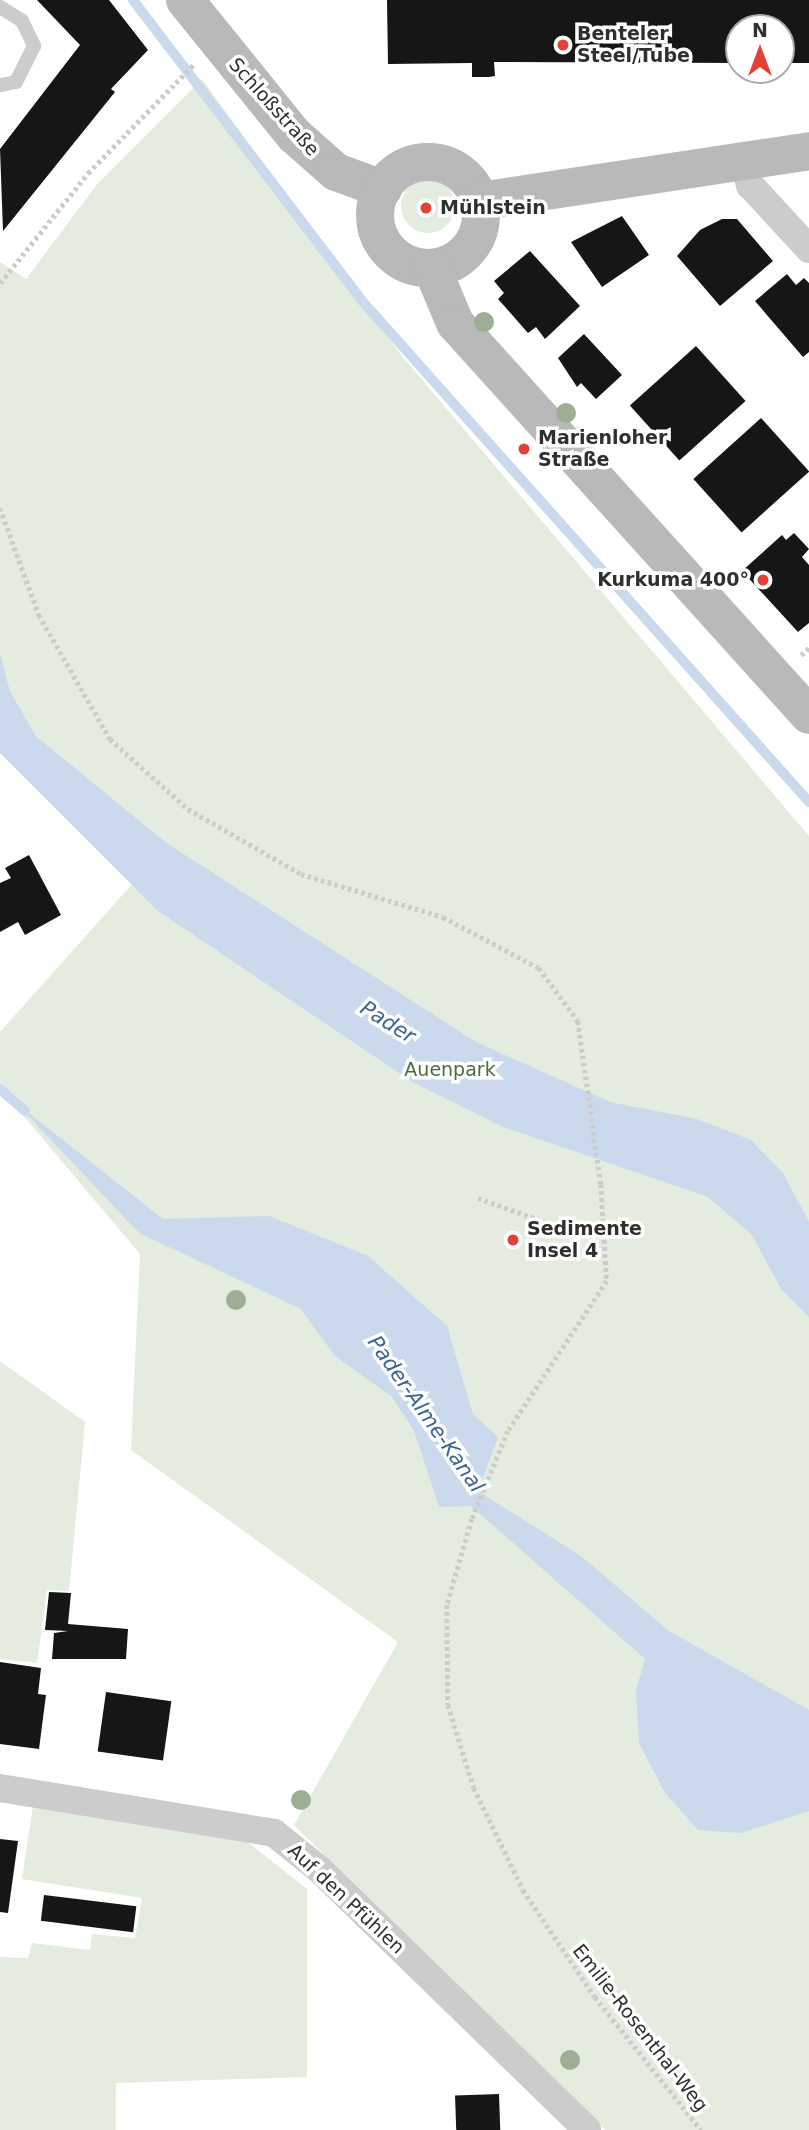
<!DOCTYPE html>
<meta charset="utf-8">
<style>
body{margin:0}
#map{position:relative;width:809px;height:2130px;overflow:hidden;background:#fff;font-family:"DejaVu Sans",sans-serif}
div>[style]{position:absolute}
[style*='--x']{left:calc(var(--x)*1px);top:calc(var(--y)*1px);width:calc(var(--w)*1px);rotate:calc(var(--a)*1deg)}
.green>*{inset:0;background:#e3ecde}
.round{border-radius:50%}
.water>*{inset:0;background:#cadaec}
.stream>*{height:10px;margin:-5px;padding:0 5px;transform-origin:5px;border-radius:5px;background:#cadaec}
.building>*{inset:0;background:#161616;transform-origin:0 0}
.path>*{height:4.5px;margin-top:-2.25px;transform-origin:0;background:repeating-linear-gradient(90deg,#ccc 0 3.5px,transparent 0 7px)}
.lane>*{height:14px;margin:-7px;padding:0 7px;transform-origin:7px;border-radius:7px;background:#ccc}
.street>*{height:28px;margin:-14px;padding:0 14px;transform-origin:14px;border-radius:14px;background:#ccc}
.secondary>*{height:38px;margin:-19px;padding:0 19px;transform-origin:19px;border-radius:19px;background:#b9b9b9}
.secondary>.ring{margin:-19px;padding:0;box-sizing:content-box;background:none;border:38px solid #b9b9b9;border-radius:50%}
.trees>*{width:20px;height:20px;margin:-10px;border-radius:50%;background:#9dae94}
.dots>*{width:19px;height:19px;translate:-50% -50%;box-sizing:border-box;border:4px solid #fff;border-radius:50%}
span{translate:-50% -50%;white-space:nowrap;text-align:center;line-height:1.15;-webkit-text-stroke:7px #fff;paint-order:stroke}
.poi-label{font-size:19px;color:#2f2f2f;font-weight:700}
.left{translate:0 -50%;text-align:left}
.right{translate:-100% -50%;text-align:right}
.street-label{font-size:19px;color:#2f2f2f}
.park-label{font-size:19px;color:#4c6b3d}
.water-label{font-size:21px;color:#3e6591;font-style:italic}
.north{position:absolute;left:725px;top:14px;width:70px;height:70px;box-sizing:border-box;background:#fff;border:2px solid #acacac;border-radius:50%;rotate:0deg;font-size:19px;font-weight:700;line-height:28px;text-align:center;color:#2f2f2f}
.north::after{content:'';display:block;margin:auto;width:24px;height:32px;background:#e34135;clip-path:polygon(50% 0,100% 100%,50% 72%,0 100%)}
</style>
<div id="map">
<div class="green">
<i style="clip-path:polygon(202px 79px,401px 355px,809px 836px,809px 2130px,605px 2130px,294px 1825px,398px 1642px,131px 1450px,140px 1254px,0 1088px,0 1032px,168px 844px,36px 736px,10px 691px,0 652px,0 262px,26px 279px,98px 183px)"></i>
<i class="round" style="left:401px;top:179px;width:54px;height:54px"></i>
<i style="clip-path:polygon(0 1361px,85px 1422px,69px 1591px,47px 1590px,37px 1663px,0 1659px)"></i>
<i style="clip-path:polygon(33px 1806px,245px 1840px,307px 1889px,307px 2077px,116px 2083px,116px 2130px,0 2130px,0 1957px,28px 1958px,32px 1943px,90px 1950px,92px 1934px,135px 1938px,142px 1898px,22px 1879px)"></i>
</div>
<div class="water">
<i style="clip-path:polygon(0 652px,10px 691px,36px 736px,168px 844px,476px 1042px,610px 1102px,697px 1119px,751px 1140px,783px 1173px,809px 1222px,809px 1317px,781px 1289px,752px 1235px,708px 1197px,501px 1126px,414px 1083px,158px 911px,0 753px)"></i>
<i style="clip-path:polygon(16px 1103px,163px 1219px,269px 1216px,368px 1256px,447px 1326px,473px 1414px,498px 1437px,478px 1491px,581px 1556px,669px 1631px,809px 1710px,809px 1811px,741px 1833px,698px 1830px,665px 1793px,639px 1743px,636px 1690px,645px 1659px,471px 1506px,439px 1507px,414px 1431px,392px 1397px,335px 1356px,301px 1309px,139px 1233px)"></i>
</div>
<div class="stream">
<i style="--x:133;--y:0;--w:381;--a:52.7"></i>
<i style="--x:364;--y:303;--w:669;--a:48.27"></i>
<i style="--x:0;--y:1089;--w:33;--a:41"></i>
</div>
<div class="building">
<i style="clip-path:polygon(37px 0,109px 0,148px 50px,111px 89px,115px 92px,3px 231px,0 149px,80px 45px)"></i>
<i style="clip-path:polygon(387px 0,809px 0,809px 63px,781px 63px,781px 28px,739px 28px,739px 63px,494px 62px,495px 76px,489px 77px,472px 77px,472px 63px,388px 64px)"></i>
<i style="clip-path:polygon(622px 216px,649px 255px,602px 287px,571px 242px)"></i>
<i style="clip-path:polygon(722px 219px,737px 219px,773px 261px,720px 306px,677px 256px,700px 230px)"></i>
<i style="clip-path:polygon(530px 251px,580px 306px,545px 339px,536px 327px,528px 333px,498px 299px,504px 293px,494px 281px)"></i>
<i style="clip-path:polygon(787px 274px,796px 285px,804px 278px,809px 283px,809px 352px,803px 357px,755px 301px)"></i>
<i style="clip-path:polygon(584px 334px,622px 375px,596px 399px,581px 383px,577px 387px,558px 358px)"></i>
<i style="left:696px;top:346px;width:74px;height:89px;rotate:48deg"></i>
<i style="left:761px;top:418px;width:72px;height:91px;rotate:48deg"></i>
<i style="clip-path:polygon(794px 533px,809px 549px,802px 557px,809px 565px,809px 623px,798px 632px,742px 571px,782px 535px,786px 540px)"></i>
<i style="clip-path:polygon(29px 855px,61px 915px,25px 935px,18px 922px,0 932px,0 883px,11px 878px,5px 868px)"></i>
<i style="clip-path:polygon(49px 1592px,71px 1593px,68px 1624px,128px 1629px,126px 1659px,52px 1659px,54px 1633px,68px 1631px,45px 1630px)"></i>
<i style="clip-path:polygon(0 1662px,41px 1668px,38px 1694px,46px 1695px,39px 1749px,0 1744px)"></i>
<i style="left:106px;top:1692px;width:66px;height:60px;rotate:8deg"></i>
<i style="clip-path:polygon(0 1839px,18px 1841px,8px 1913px,0 1912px)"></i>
<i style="left:44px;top:1895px;width:93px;height:26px;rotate:7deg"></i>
<i style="left:499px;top:2094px;width:36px;height:44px;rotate:88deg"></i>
</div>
<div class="path">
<i style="--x:0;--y:283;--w:141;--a:-51.3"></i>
<i style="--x:88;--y:173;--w:152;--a:-45.8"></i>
<i style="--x:0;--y:508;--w:114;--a:70"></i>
<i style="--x:39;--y:615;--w:143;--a:60.2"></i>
<i style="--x:110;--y:739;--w:105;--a:41.9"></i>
<i style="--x:188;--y:809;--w:130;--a:29.9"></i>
<i style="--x:301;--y:874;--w:148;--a:16.8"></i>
<i style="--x:443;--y:917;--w:109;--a:28"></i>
<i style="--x:539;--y:968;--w:66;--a:53.7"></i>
<i style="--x:578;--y:1021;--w:165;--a:82"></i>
<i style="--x:601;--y:1184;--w:97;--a:86.5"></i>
<i style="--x:607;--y:1281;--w:180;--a:123.4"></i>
<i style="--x:508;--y:1431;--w:95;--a:112.2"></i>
<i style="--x:472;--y:1519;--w:90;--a:106.2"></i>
<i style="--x:447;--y:1605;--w:100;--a:89.4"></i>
<i style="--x:448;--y:1705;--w:87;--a:72.6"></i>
<i style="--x:474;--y:1788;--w:113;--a:64.3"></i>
<i style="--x:523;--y:1890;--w:129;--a:56.1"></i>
<i style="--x:595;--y:1997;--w:170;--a:51.4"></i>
<i style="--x:801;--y:655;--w:11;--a:-41"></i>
<i style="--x:478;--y:1198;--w:113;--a:19.7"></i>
<i style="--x:584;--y:1236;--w:22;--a:-3"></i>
</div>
<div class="lane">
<i style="--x:0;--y:7;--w:26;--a:32"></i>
<i style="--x:22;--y:21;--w:28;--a:64"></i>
<i style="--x:34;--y:46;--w:40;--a:116.6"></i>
<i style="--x:16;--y:82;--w:16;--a:169"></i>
</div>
<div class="street">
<i style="--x:745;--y:162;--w:24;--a:78"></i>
<i style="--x:750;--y:185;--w:87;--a:47.3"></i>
<i style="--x:0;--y:1788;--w:278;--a:9.3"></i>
<i style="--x:274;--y:1833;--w:58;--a:38.7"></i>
<i style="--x:319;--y:1869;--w:374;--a:44.2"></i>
</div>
<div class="secondary">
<i style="--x:185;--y:0;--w:174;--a:51.1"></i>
<i style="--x:294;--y:135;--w:56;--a:41.4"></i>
<i style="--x:336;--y:172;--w:50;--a:19.9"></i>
<i class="ring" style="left:375px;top:162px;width:68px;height:68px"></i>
<i style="--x:480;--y:201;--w:333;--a:-8.6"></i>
<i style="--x:432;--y:268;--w:60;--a:67.3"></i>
<i style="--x:455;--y:323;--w:528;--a:47.92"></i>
</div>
<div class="trees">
<i style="left:484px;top:322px"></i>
<i style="left:566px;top:413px"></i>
<i style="left:236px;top:1300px"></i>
<i style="left:301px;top:1800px"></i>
<i style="left:570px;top:2060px"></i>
</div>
<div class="dots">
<i style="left:563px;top:45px;background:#e34135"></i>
<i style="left:426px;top:208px;background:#e34135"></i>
<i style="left:524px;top:449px;background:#e34135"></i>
<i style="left:763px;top:580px;background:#e34135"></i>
<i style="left:513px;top:1240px;background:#e34135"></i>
</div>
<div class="poi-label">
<span class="left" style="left:577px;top:45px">Benteler<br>Steel/Tube</span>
<span class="left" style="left:440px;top:208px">Mühlstein</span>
<span class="left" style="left:538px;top:449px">Marienloher<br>Straße</span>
<span class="right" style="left:749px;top:580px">Kurkuma 400°</span>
<span class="left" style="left:527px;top:1240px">Sedimente<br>Insel 4</span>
</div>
<div class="street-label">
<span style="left:274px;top:107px;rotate:48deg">Schloßstraße</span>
<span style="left:346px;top:1899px;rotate:43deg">Auf den Pfühlen</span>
<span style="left:640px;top:2028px;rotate:52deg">Emilie-Rosenthal-Weg</span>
</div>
<div class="park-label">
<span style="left:450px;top:1070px">Auenpark</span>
</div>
<div class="water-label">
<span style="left:388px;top:1022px;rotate:32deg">Pader</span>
<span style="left:426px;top:1414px;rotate:55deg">Pader-Alme-Kanal</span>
</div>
<div class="north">N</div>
</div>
